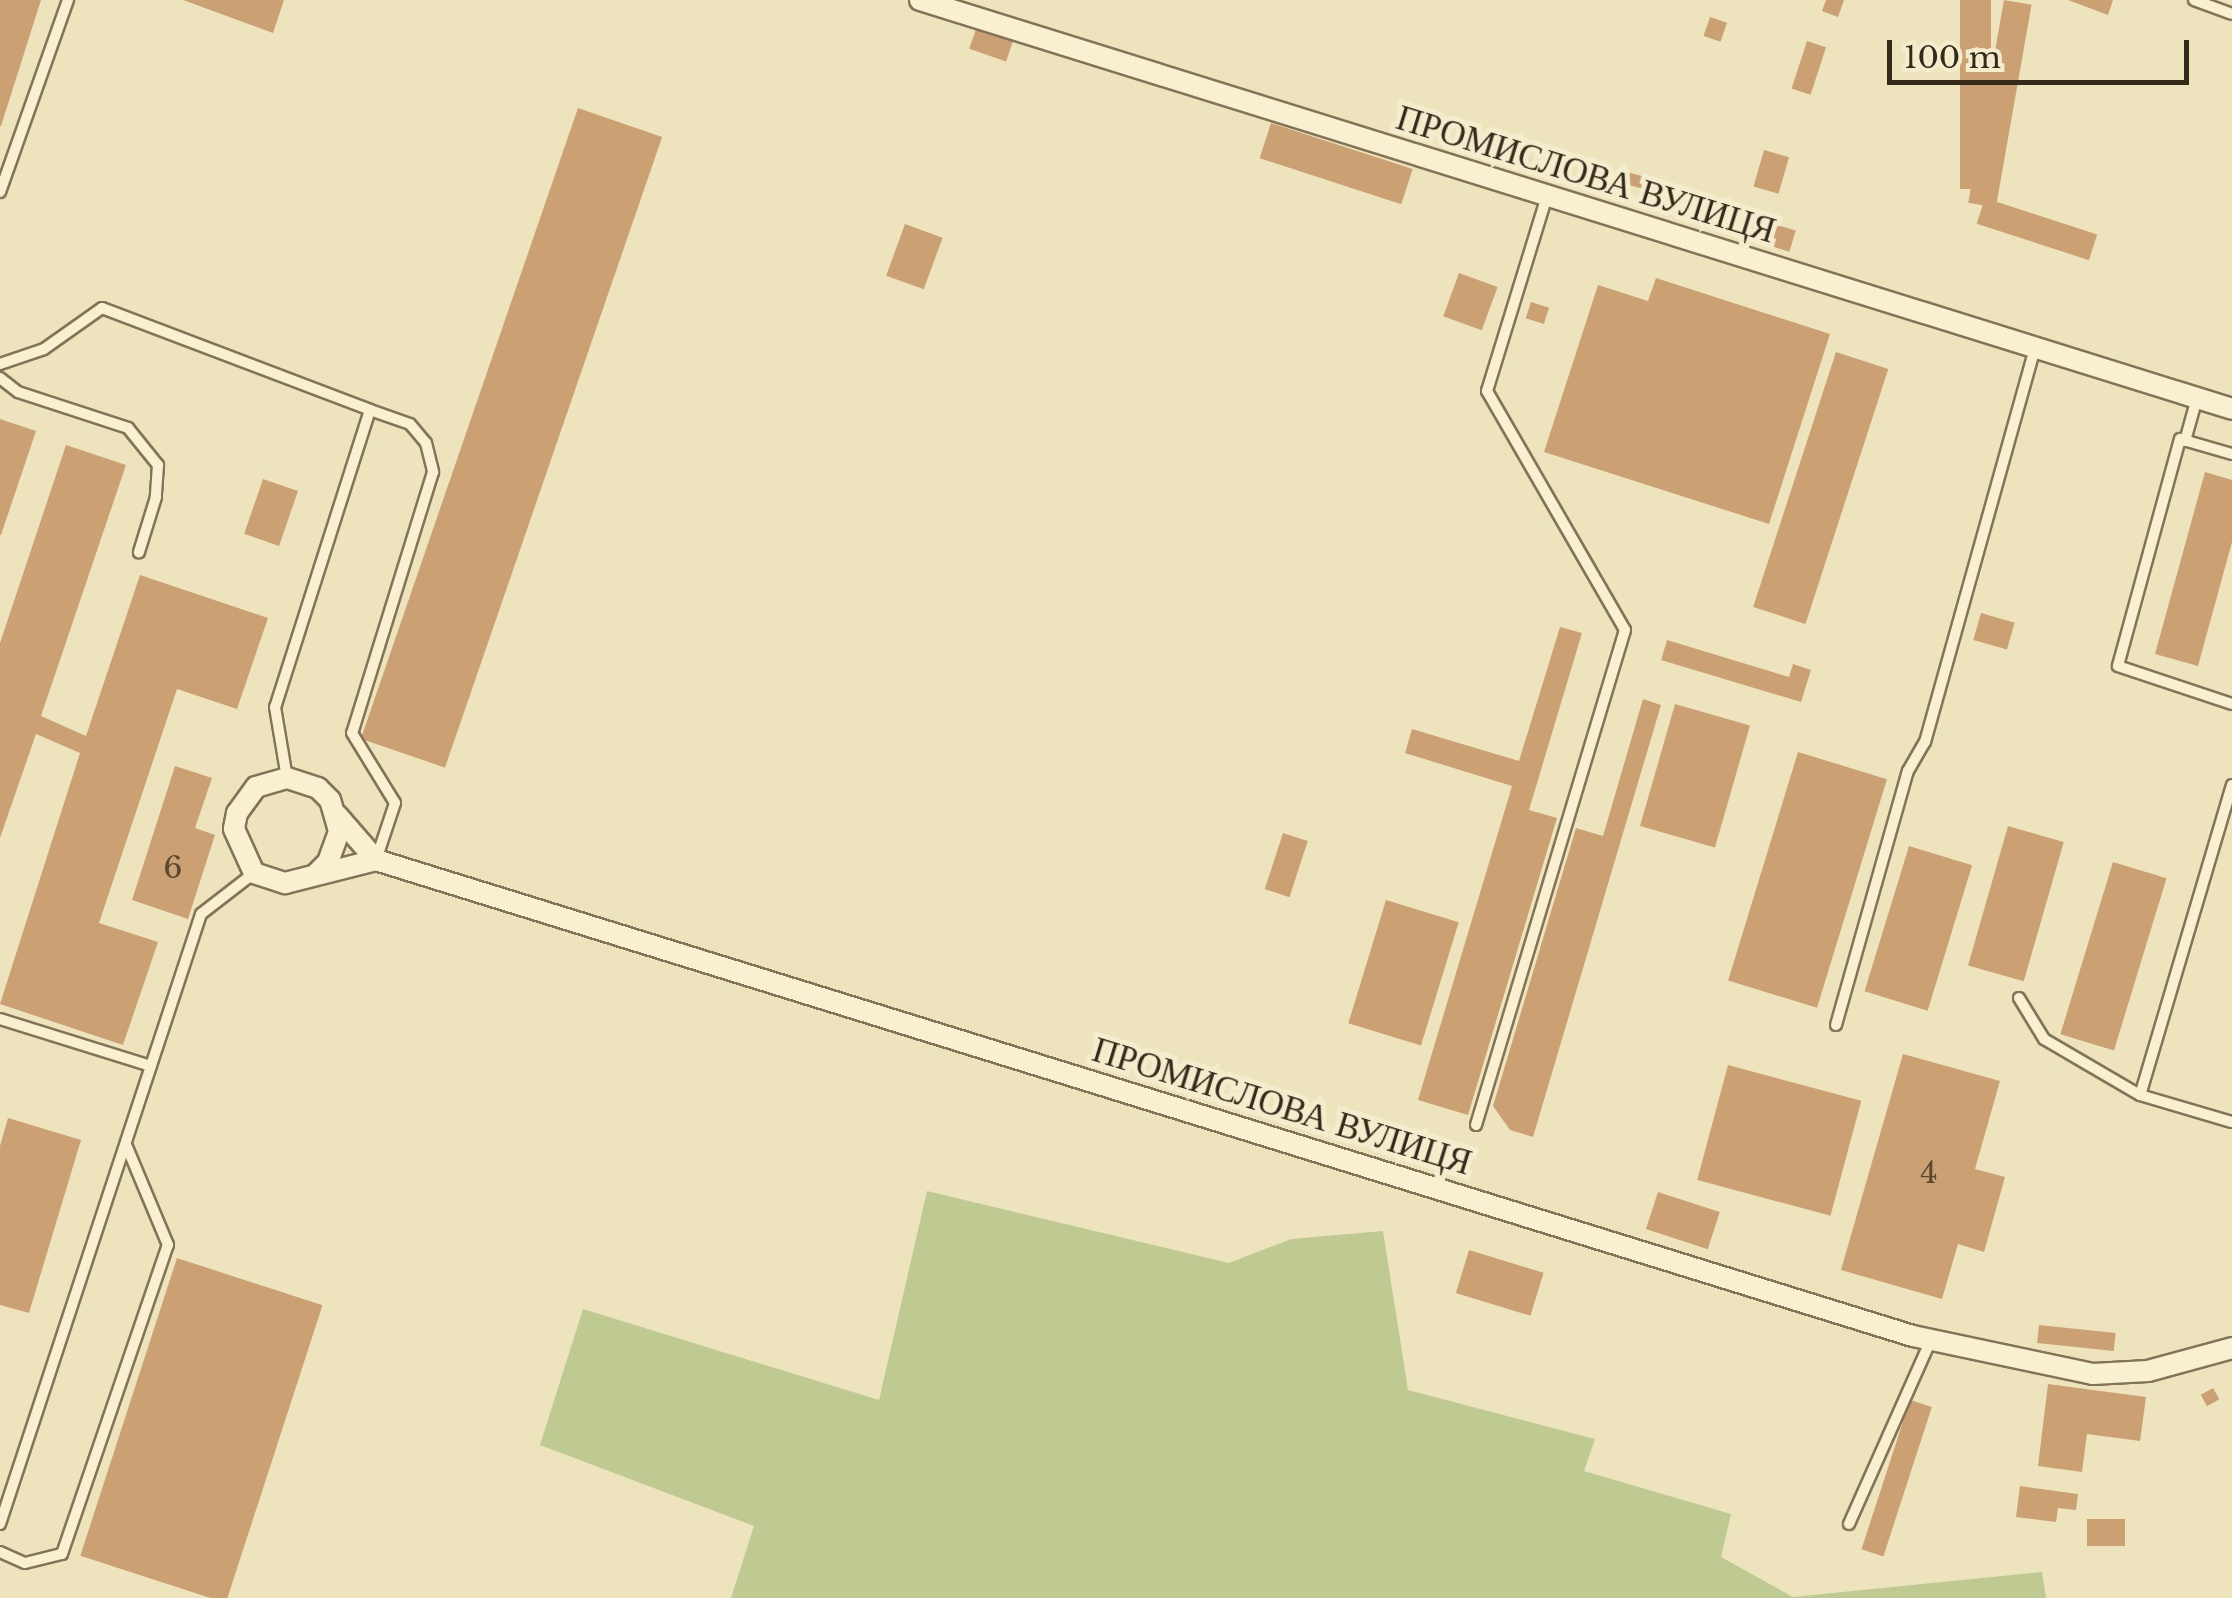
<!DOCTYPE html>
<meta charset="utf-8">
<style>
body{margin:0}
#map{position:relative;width:2232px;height:1598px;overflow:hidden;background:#ede4be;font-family:"Libre Baskerville",serif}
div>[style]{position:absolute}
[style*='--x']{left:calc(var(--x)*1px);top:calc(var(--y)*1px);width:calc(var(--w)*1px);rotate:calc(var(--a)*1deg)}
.green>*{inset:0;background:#beca92}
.building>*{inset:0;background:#cba174;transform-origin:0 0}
.roads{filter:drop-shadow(2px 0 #847457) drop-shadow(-2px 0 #847457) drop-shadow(0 2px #847457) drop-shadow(0 -2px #847457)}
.lane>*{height:10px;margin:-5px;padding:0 5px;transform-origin:5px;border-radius:5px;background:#f8f0d0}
.street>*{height:20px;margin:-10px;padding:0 10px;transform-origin:10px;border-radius:10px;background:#f8f0d0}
span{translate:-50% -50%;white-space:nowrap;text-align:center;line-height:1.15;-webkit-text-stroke:10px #f4edcd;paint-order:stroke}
.number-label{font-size:30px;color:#5a4831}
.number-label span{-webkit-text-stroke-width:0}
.street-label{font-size:35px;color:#342a1b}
.scale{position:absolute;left:1887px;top:40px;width:302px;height:45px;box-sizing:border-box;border:5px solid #342a1b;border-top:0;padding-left:12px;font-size:30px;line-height:35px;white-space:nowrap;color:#342a1b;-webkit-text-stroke:8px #f4edcd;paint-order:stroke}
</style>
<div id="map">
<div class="green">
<i style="clip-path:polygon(927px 1191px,1229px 1263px,1291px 1239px,1383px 1231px,1408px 1390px,1595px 1439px,1584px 1471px,1731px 1514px,1721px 1557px,1793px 1597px,2042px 1572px,2046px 1598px,731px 1598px,754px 1526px,540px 1445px,583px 1309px,879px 1400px)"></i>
</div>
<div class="building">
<i style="clip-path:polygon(0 0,41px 0,1px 126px,0 126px)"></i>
<i style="clip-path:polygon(183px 0,284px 0,273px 33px)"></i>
<i style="clip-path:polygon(1826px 0,1844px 0,1838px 17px,1822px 11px)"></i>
<i style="left:1960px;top:0;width:31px;height:189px"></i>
<i style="left:2004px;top:0;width:28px;height:206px;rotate:10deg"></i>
<i style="clip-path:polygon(2068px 0,2113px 0,2108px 15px)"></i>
<i style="left:1710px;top:17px;width:18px;height:20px;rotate:19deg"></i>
<i style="left:977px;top:26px;width:39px;height:24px;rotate:19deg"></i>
<i style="left:1807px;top:41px;width:20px;height:50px;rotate:18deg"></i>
<i style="left:578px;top:108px;width:89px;height:667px;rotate:19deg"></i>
<i style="left:1271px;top:123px;width:149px;height:37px;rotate:18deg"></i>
<i style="left:1764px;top:150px;width:26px;height:38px;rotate:16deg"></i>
<i style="left:1623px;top:171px;width:27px;height:12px;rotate:15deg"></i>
<i style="left:1985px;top:198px;width:118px;height:27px;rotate:18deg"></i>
<i style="left:1748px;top:216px;width:50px;height:22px;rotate:17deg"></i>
<i style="left:905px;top:224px;width:40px;height:55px;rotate:20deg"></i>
<i style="left:1459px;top:273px;width:41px;height:46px;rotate:20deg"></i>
<i style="clip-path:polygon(1656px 278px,1830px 334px,1769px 524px,1544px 452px,1598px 285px,1648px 301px)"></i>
<i style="left:1531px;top:302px;width:19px;height:17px;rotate:18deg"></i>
<i style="left:1836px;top:352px;width:55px;height:268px;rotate:18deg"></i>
<i style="clip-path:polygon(0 419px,36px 431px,1px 535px,0 535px)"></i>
<i style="clip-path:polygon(66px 445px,126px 465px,41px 716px,86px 736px,140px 575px,268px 618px,237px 709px,177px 689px,99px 923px,158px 942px,123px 1045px,0 1004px,80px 753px,36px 734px,0 838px,0 643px)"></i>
<i style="clip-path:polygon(2205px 472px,2232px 480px,2232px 542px,2198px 666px,2155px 654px)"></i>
<i style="left:263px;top:479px;width:37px;height:58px;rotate:19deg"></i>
<i style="left:1981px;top:613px;width:35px;height:28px;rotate:16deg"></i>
<i style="clip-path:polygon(1560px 627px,1582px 633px,1529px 810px,1557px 818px,1468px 1115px,1418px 1100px,1512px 786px,1405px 753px,1412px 729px,1519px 761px)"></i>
<i style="clip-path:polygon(1667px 640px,1789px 677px,1793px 664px,1811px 670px,1801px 702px,1661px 660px)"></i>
<i style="clip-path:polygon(1643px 699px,1661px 705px,1533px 1137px,1510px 1130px,1493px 1106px,1576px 828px,1603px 836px)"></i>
<i style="left:1675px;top:704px;width:78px;height:127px;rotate:16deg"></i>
<i style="left:1798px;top:752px;width:93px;height:239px;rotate:17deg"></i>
<i style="clip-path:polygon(175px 766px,212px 778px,195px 828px,215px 835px,188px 919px,132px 900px)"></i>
<i style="left:2008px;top:826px;width:58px;height:145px;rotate:16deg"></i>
<i style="left:1283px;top:833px;width:26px;height:59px;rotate:18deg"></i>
<i style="left:1909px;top:846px;width:66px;height:152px;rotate:17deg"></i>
<i style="left:2113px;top:862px;width:56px;height:180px;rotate:17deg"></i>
<i style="left:1386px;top:900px;width:76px;height:129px;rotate:17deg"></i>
<i style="clip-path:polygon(1903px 1054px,2000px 1081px,1975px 1169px,2005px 1177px,1984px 1252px,1958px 1244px,1942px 1299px,1841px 1270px)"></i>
<i style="left:1728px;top:1065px;width:138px;height:119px;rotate:15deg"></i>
<i style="clip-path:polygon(8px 1118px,81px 1140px,29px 1313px,0 1305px,0 1146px)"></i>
<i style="left:1658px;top:1192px;width:65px;height:39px;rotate:18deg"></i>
<i style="left:1469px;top:1250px;width:78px;height:45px;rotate:17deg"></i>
<i style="left:177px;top:1258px;width:153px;height:313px;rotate:18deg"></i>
<i style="left:2039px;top:1325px;width:77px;height:18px;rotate:6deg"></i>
<i style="clip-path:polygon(2048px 1384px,2146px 1397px,2140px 1441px,2087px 1434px,2082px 1472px,2038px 1466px)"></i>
<i style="left:2213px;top:1388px;width:13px;height:14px;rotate:61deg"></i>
<i style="left:1910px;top:1400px;width:23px;height:157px;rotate:18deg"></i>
<i style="clip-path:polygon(2020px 1486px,2078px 1494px,2076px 1510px,2058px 1508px,2056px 1522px,2016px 1517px)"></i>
<i style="left:2087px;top:1519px;width:38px;height:27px"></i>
</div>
<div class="roads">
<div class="lane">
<i style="--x:2194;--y:0;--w:40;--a:20.2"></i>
<i style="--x:0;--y:192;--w:204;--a:-70.5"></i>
<i style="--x:0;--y:364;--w:46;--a:-18.8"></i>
<i style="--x:44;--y:349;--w:71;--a:-35.3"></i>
<i style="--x:102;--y:308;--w:287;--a:20.8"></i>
<i style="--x:370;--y:410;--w:312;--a:107.7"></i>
<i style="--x:275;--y:707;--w:72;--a:80.4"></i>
<i style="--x:0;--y:378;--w:23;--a:38"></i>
<i style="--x:18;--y:392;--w:116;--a:18.1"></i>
<i style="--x:128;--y:428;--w:48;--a:51"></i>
<i style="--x:158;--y:465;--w:32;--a:94"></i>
<i style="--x:156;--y:497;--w:58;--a:107.2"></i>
<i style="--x:370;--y:410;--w:42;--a:19.3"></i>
<i style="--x:410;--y:424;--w:25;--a:50"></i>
<i style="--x:426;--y:443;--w:30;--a:76"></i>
<i style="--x:433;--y:472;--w:273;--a:107.2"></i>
<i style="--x:352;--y:733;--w:82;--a:58.4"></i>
<i style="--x:395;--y:803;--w:60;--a:108.4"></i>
<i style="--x:2185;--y:441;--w:45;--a:-74.4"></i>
<i style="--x:2232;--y:454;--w:54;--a:-163.9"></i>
<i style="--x:2180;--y:439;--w:235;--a:105.3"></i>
<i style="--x:2118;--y:666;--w:120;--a:18.4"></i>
<i style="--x:2232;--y:785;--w:323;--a:106.5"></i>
<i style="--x:2140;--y:1095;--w:96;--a:16.4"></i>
<i style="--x:2019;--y:998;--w:48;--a:58.6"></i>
<i style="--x:2044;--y:1039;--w:111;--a:30.3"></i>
<i style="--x:0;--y:1019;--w:158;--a:17.3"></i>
<i style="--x:1836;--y:1025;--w:264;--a:-74.2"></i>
<i style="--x:1908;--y:771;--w:34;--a:-60"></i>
<i style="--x:1925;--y:742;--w:409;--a:-74.4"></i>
<i style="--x:1476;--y:1125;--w:517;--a:-73.25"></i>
<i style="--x:1625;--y:630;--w:276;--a:-120"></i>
<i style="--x:1487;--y:391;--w:204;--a:-72.9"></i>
<i style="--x:0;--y:1524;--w:642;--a:-71.76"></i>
<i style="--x:201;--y:914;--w:67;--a:-37.7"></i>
<i style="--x:1849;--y:1524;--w:201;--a:-66"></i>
<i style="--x:0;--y:1552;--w:27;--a:24"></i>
<i style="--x:25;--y:1563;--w:38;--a:-14"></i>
<i style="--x:62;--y:1554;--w:327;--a:-71.1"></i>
<i style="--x:168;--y:1245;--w:106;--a:-112.7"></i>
</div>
<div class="street">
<i style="--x:920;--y:0;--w:1374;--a:17.31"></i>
<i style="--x:337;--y:815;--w:60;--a:49.1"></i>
<i style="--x:376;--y:860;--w:1609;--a:17.21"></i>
<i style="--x:1913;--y:1336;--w:184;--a:11.9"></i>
<i style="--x:2093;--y:1374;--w:55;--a:-3.1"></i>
<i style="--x:2148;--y:1371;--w:87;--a:-15.3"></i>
<i style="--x:316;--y:874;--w:17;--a:-45"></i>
<i style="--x:328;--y:862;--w:33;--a:-70"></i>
<i style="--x:339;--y:831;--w:32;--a:-106"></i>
<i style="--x:330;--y:800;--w:17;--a:-135"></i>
<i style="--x:318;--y:788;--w:33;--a:-162"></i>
<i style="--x:287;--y:778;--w:32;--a:164"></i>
<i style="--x:256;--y:787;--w:32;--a:126"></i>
<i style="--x:237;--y:813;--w:16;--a:101"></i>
<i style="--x:234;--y:829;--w:48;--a:65.6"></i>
<i style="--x:254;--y:873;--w:33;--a:18"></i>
<i style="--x:285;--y:883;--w:94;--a:-14.2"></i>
</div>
</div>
<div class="number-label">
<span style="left:173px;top:868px">6</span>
<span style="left:1929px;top:1173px">4</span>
</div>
<div class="street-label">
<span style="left:1586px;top:174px;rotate:17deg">ПРОМИСЛОВА ВУЛИЦЯ</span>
<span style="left:1282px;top:1106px;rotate:17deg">ПРОМИСЛОВА ВУЛИЦЯ</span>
</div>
<div class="scale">100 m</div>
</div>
